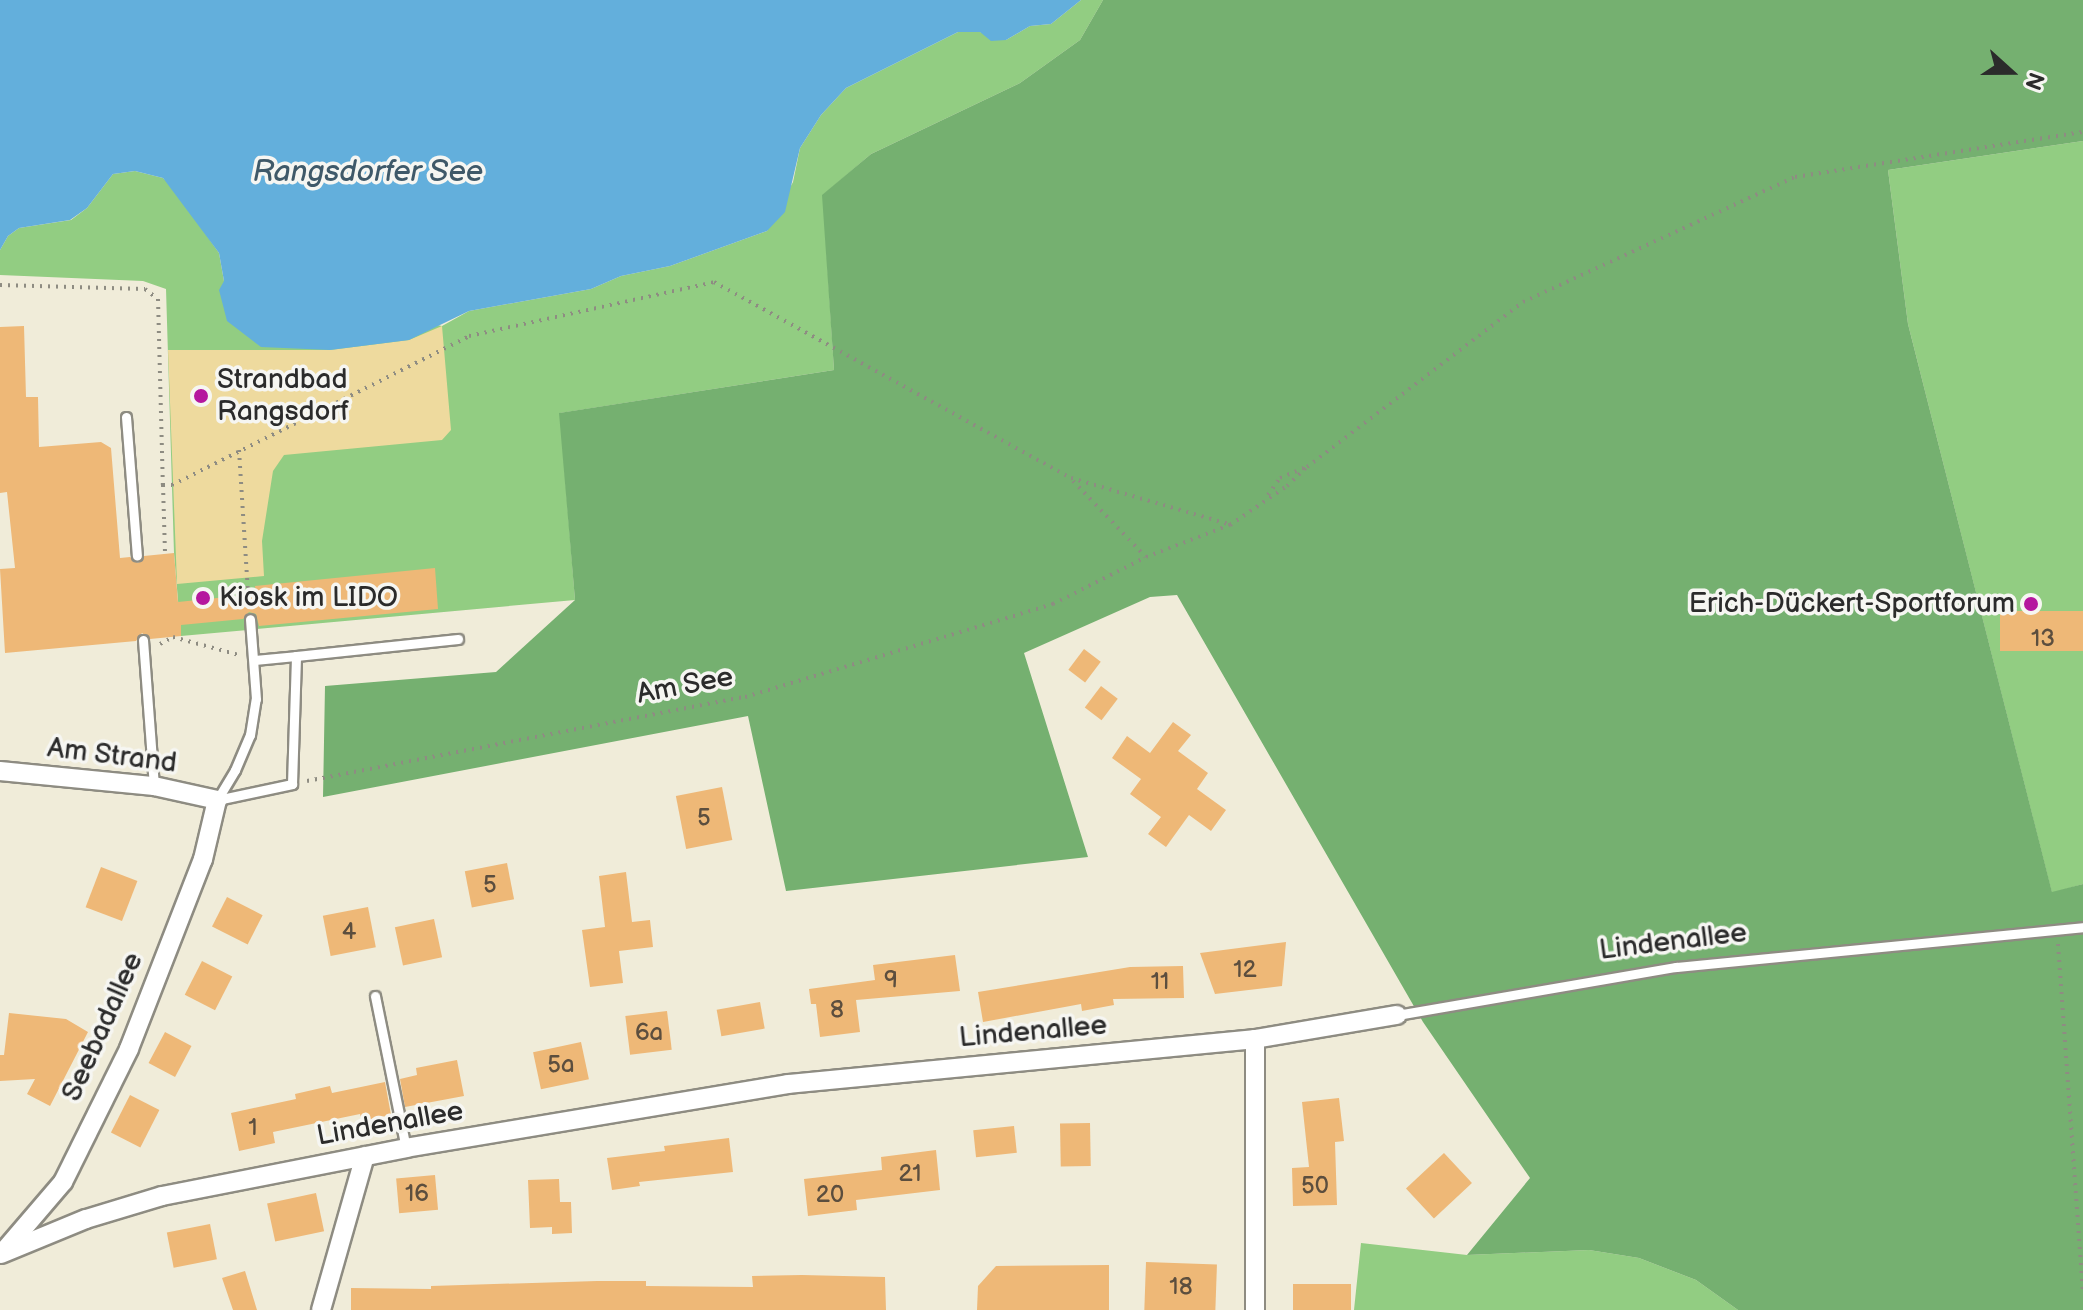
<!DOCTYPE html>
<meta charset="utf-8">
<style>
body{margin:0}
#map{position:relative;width:2083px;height:1310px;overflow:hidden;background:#f0ecd9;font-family:"Balsamiq Sans",sans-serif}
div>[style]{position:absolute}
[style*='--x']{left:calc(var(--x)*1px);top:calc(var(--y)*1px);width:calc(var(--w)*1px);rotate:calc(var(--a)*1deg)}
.green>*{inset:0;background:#92cd82}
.forest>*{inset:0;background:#75b070}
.sand>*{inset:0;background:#eeda9e}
.water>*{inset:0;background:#63afdc}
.building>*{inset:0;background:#eeb877;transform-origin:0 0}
.path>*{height:4px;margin-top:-2px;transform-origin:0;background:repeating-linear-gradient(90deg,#8e8c82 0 2px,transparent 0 8px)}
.roads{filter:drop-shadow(2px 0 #8e8c82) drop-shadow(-2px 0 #8e8c82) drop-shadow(0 2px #8e8c82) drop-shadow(0 -2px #8e8c82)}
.lane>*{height:9px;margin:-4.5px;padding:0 4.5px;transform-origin:4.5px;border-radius:4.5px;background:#fff}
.street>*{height:18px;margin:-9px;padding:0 9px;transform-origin:9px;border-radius:9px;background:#fff}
.dots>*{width:22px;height:22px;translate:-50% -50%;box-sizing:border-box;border:4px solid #f6f6f2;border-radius:50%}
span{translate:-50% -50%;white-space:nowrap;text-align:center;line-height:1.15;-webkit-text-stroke:7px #f6f6f2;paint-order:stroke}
.number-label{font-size:24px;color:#5c4e3e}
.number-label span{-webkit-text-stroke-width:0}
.poi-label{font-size:28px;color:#2b2b2b}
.left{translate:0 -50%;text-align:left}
.right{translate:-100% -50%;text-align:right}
.street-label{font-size:28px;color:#2b2b2b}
.water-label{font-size:30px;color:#3f5969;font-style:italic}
.north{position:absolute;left:1971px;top:32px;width:80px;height:80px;-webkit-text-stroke:6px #f6f6f2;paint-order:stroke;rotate:111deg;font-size:22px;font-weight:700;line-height:32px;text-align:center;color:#2b2b2b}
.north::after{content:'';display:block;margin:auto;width:28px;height:36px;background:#2b2b2b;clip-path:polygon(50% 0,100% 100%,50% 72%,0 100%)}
</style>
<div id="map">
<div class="green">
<i style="clip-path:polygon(1081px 0,1103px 0,1080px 40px,1020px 83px,871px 154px,823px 195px,834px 370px,560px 413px,575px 600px,181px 636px,174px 553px,166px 289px,143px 281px,0 275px,0 250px,8px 236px,19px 228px,71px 220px,87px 208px,113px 174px,135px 171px,163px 178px,176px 192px,219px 253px,224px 281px,442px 326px,469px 311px,591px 289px,621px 276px,670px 266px,767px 231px,793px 182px,800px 148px,821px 115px,846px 88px,958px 32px,980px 32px,1006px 40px,1030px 26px,1051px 24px)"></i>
<i style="clip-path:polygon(2083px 141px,2083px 884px,2052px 893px,1908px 324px,1888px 170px)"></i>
<i style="clip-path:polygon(1361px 1243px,1467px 1255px,1589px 1250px,1639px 1258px,1696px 1280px,1738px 1310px,1354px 1310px)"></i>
</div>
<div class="forest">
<i style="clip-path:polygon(1103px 0,2083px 0,2083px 141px,1888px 170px,1908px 324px,2052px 892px,2083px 884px,2083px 1310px,1738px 1310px,1696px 1280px,1639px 1258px,1589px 1250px,1467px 1255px,1530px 1178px,1423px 1022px,1177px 595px,1150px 597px,1024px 653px,1088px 857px,786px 891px,748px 716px,323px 797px,325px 686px,496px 672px,575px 600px,559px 413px,834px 370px,822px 195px,871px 154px,1020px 83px,1080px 40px)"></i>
</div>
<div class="sand">
<i style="clip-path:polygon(442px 326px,451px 430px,442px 440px,284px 455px,273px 471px,262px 541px,264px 576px,177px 584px,168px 350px,330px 350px,409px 340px)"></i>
</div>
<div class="water">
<i style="clip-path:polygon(0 0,1081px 0,1051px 24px,1030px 26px,1006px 40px,991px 41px,980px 32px,958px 32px,846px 88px,821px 115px,800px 148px,785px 212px,767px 231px,670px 266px,621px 276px,591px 289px,469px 311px,409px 340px,330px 350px,261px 347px,227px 321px,219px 290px,224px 281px,219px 253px,163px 178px,135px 171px,113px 174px,87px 208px,70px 220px,19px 228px,8px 236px,0 250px)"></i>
</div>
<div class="building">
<i style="clip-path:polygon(24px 326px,26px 397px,38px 397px,39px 447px,101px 442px,111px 448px,120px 558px,130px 557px,138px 563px,144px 556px,174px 553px,178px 602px,256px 594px,255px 586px,435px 568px,438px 609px,259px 626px,256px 614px,249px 612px,243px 619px,181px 625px,181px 636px,150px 639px,142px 633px,136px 641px,5px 653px,0 569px,15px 568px,7px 492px,0 493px,0 327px)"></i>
<i style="left:2083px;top:611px;width:40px;height:83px;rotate:90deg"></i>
<i style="left:1084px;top:649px;width:21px;height:26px;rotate:37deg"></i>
<i style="left:1101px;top:686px;width:21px;height:27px;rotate:37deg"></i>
<i style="clip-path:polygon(1173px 722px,1191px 735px,1178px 751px,1208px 773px,1197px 789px,1226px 810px,1211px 831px,1189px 815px,1166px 847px,1148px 834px,1161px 817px,1130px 794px,1141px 779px,1112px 758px,1127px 736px,1150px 753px)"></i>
<i style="left:722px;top:787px;width:54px;height:47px;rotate:79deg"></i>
<i style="left:507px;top:863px;width:37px;height:43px;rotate:79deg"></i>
<i style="left:101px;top:867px;width:39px;height:43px;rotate:21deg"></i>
<i style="clip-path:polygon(626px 872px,632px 922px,650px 920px,653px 947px,619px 951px,623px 983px,590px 987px,582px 930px,605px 927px,599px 876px)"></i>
<i style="left:227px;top:897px;width:40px;height:33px;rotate:27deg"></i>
<i style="left:368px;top:907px;width:41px;height:46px;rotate:79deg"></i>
<i style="left:434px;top:919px;width:39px;height:40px;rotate:78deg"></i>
<i style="clip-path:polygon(1286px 942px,1282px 986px,1215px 994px,1200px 953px)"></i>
<i style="clip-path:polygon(955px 955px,960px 991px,856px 1000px,860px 1032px,820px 1037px,816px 1004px,811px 1004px,809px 989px,875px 980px,873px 965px)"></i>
<i style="left:202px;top:961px;width:34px;height:38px;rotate:27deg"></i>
<i style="clip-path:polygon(1183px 966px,1184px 998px,1113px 999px,1114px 1005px,1082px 1011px,1081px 1004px,983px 1022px,978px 992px,1130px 967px)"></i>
<i style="left:760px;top:1002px;width:27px;height:44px;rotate:80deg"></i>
<i style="left:667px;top:1011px;width:39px;height:42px;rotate:83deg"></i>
<i style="clip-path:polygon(9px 1013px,66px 1019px,88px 1032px,50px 1106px,27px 1094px,35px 1079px,0 1081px,0 1055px,4px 1055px)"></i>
<i style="left:165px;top:1032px;width:30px;height:35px;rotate:28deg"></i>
<i style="left:581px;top:1042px;width:38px;height:49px;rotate:78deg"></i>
<i style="clip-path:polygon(457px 1060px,464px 1096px,405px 1107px,400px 1079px,417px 1075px,416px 1068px)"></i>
<i style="clip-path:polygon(385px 1082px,391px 1115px,362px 1121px,360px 1114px,273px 1132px,275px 1143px,239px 1151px,231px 1113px,296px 1099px,295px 1094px,330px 1086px,332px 1093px)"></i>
<i style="left:130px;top:1095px;width:33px;height:42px;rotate:27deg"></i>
<i style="clip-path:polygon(1339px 1098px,1344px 1141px,1335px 1142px,1337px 1205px,1293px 1206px,1292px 1168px,1309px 1167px,1302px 1102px)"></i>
<i style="left:1090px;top:1123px;width:43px;height:30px;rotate:89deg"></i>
<i style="left:1014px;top:1126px;width:27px;height:41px;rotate:84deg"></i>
<i style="clip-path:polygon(729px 1138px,733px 1172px,639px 1182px,640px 1186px,612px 1190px,607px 1158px,665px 1151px,664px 1146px)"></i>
<i style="clip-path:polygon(936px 1150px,940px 1190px,856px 1200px,857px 1210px,808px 1216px,804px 1179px,882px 1170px,881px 1157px)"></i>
<i style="left:1444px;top:1153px;width:41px;height:52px;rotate:47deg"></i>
<i style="left:435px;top:1175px;width:35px;height:39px;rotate:85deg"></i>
<i style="clip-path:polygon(559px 1179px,560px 1202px,571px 1202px,572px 1233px,552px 1234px,552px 1227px,530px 1228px,528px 1180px)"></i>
<i style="left:316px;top:1193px;width:39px;height:50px;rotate:78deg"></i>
<i style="left:210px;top:1224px;width:36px;height:44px;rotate:79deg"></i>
<i style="left:1146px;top:1262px;width:71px;height:48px;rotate:2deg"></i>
<i style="clip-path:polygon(1109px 1265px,1109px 1310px,977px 1310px,978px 1286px,996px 1266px)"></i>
<i style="clip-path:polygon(245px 1271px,257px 1310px,233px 1310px,222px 1278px)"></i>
<i style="clip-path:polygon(802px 1275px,885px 1277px,886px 1310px,351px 1310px,351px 1288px,431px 1289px,431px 1286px,597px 1281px,646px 1281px,646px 1286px,753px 1287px,752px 1276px)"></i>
<i style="left:1351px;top:1284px;width:26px;height:58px;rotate:90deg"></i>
</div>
<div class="path">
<i style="--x:0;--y:285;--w:145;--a:1.6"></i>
<i style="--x:145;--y:289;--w:16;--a:38"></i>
<i style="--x:158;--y:299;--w:186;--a:88.5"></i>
<i style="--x:163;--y:485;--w:9;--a:0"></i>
<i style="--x:172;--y:485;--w:332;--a:-26.6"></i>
<i style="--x:469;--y:336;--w:251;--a:-12.4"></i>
<i style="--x:714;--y:282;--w:407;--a:28.8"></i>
<i style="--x:1071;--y:478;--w:164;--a:16.3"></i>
<i style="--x:239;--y:450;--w:145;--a:86.4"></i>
<i style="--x:1073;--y:481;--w:105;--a:46.2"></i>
<i style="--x:163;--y:485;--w:69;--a:88.3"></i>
<i style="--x:1268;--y:495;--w:21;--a:-55"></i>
<i style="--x:1280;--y:478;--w:26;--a:-23"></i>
<i style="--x:160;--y:644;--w:15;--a:-28"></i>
<i style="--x:173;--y:637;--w:68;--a:15.3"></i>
<i style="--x:307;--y:781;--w:446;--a:-10.9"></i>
<i style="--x:745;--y:697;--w:322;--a:-16.8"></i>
<i style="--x:1053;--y:604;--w:104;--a:-26.8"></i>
<i style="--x:1146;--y:557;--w:90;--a:-20.9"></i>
<i style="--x:1230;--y:525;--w:69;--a:-34.4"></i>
<i style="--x:1287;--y:486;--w:28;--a:-44"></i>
<i style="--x:1307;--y:467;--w:272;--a:-37.4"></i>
<i style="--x:1523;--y:302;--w:299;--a:-24.7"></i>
<i style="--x:1795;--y:177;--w:291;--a:-8.9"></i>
<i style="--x:2058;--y:944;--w:349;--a:85.9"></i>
</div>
<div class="roads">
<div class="lane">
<i style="--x:126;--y:417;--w:139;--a:85.5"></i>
<i style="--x:143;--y:640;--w:146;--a:85.7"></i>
<i style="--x:254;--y:660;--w:42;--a:-5.4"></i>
<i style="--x:217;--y:800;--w:77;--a:-12"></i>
<i style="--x:292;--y:784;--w:128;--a:-88.2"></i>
<i style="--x:296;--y:656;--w:163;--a:-6"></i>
<i style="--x:217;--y:800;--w:35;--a:-59"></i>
<i style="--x:235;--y:770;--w:38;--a:-67"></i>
<i style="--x:250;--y:735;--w:36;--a:-81"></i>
<i style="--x:256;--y:699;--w:80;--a:-94.3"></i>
<i style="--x:375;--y:996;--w:155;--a:78.5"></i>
<i style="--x:1397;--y:1015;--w:283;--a:-9.8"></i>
<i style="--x:1676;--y:967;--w:409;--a:-5.6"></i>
</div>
<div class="street">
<i style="--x:0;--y:771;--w:155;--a:5.6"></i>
<i style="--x:154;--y:786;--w:65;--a:12.5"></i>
<i style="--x:217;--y:800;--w:61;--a:103.3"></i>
<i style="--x:203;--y:859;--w:204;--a:111.3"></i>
<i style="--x:129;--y:1049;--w:148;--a:116.4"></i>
<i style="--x:63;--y:1182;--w:89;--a:130.5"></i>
<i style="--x:1255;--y:1039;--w:271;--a:90"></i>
<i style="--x:1;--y:1254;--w:92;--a:-22.4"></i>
<i style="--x:86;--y:1219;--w:79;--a:-16.8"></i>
<i style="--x:162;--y:1196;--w:249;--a:-11.1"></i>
<i style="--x:406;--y:1148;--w:387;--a:-9.5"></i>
<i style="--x:788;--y:1084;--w:469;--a:-5.5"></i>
<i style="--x:1255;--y:1039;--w:144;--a:-9.6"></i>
<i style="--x:321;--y:1310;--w:160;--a:-74.1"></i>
</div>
</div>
<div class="dots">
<i style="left:201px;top:396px;background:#b5179e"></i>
<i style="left:203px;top:598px;background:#b5179e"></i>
<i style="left:2031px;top:604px;background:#b5179e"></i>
</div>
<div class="number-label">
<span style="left:2043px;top:639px">13</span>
<span style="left:704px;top:818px">5</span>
<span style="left:490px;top:885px">5</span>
<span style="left:349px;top:932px">4</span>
<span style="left:1245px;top:970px">12</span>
<span style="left:891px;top:980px">9</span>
<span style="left:1160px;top:982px">11</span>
<span style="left:837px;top:1010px">8</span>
<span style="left:649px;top:1033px">6a</span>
<span style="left:561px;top:1065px">5a</span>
<span style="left:253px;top:1128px">1</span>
<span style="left:910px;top:1174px">21</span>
<span style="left:1315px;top:1186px">50</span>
<span style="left:417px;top:1194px">16</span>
<span style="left:830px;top:1195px">20</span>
<span style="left:1181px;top:1287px">18</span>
</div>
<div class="poi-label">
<span class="left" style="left:217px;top:396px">Strandbad<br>Rangsdorf</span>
<span class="left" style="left:219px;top:598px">Kiosk im LIDO</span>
<span class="right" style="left:2015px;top:604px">Erich-Dückert-Sportforum</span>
</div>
<div class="street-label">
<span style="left:685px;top:686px;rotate:-11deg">Am See</span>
<span style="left:112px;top:756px;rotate:7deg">Am Strand</span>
<span style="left:1673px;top:942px;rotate:-7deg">Lindenallee</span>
<span style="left:103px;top:1027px;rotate:-66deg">Seebadallee</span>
<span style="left:1033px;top:1032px;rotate:-5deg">Lindenallee</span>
<span style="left:390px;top:1124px;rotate:-10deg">Lindenallee</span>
</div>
<div class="water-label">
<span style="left:368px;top:172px">Rangsdorfer See</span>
</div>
<div class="north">N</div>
</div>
